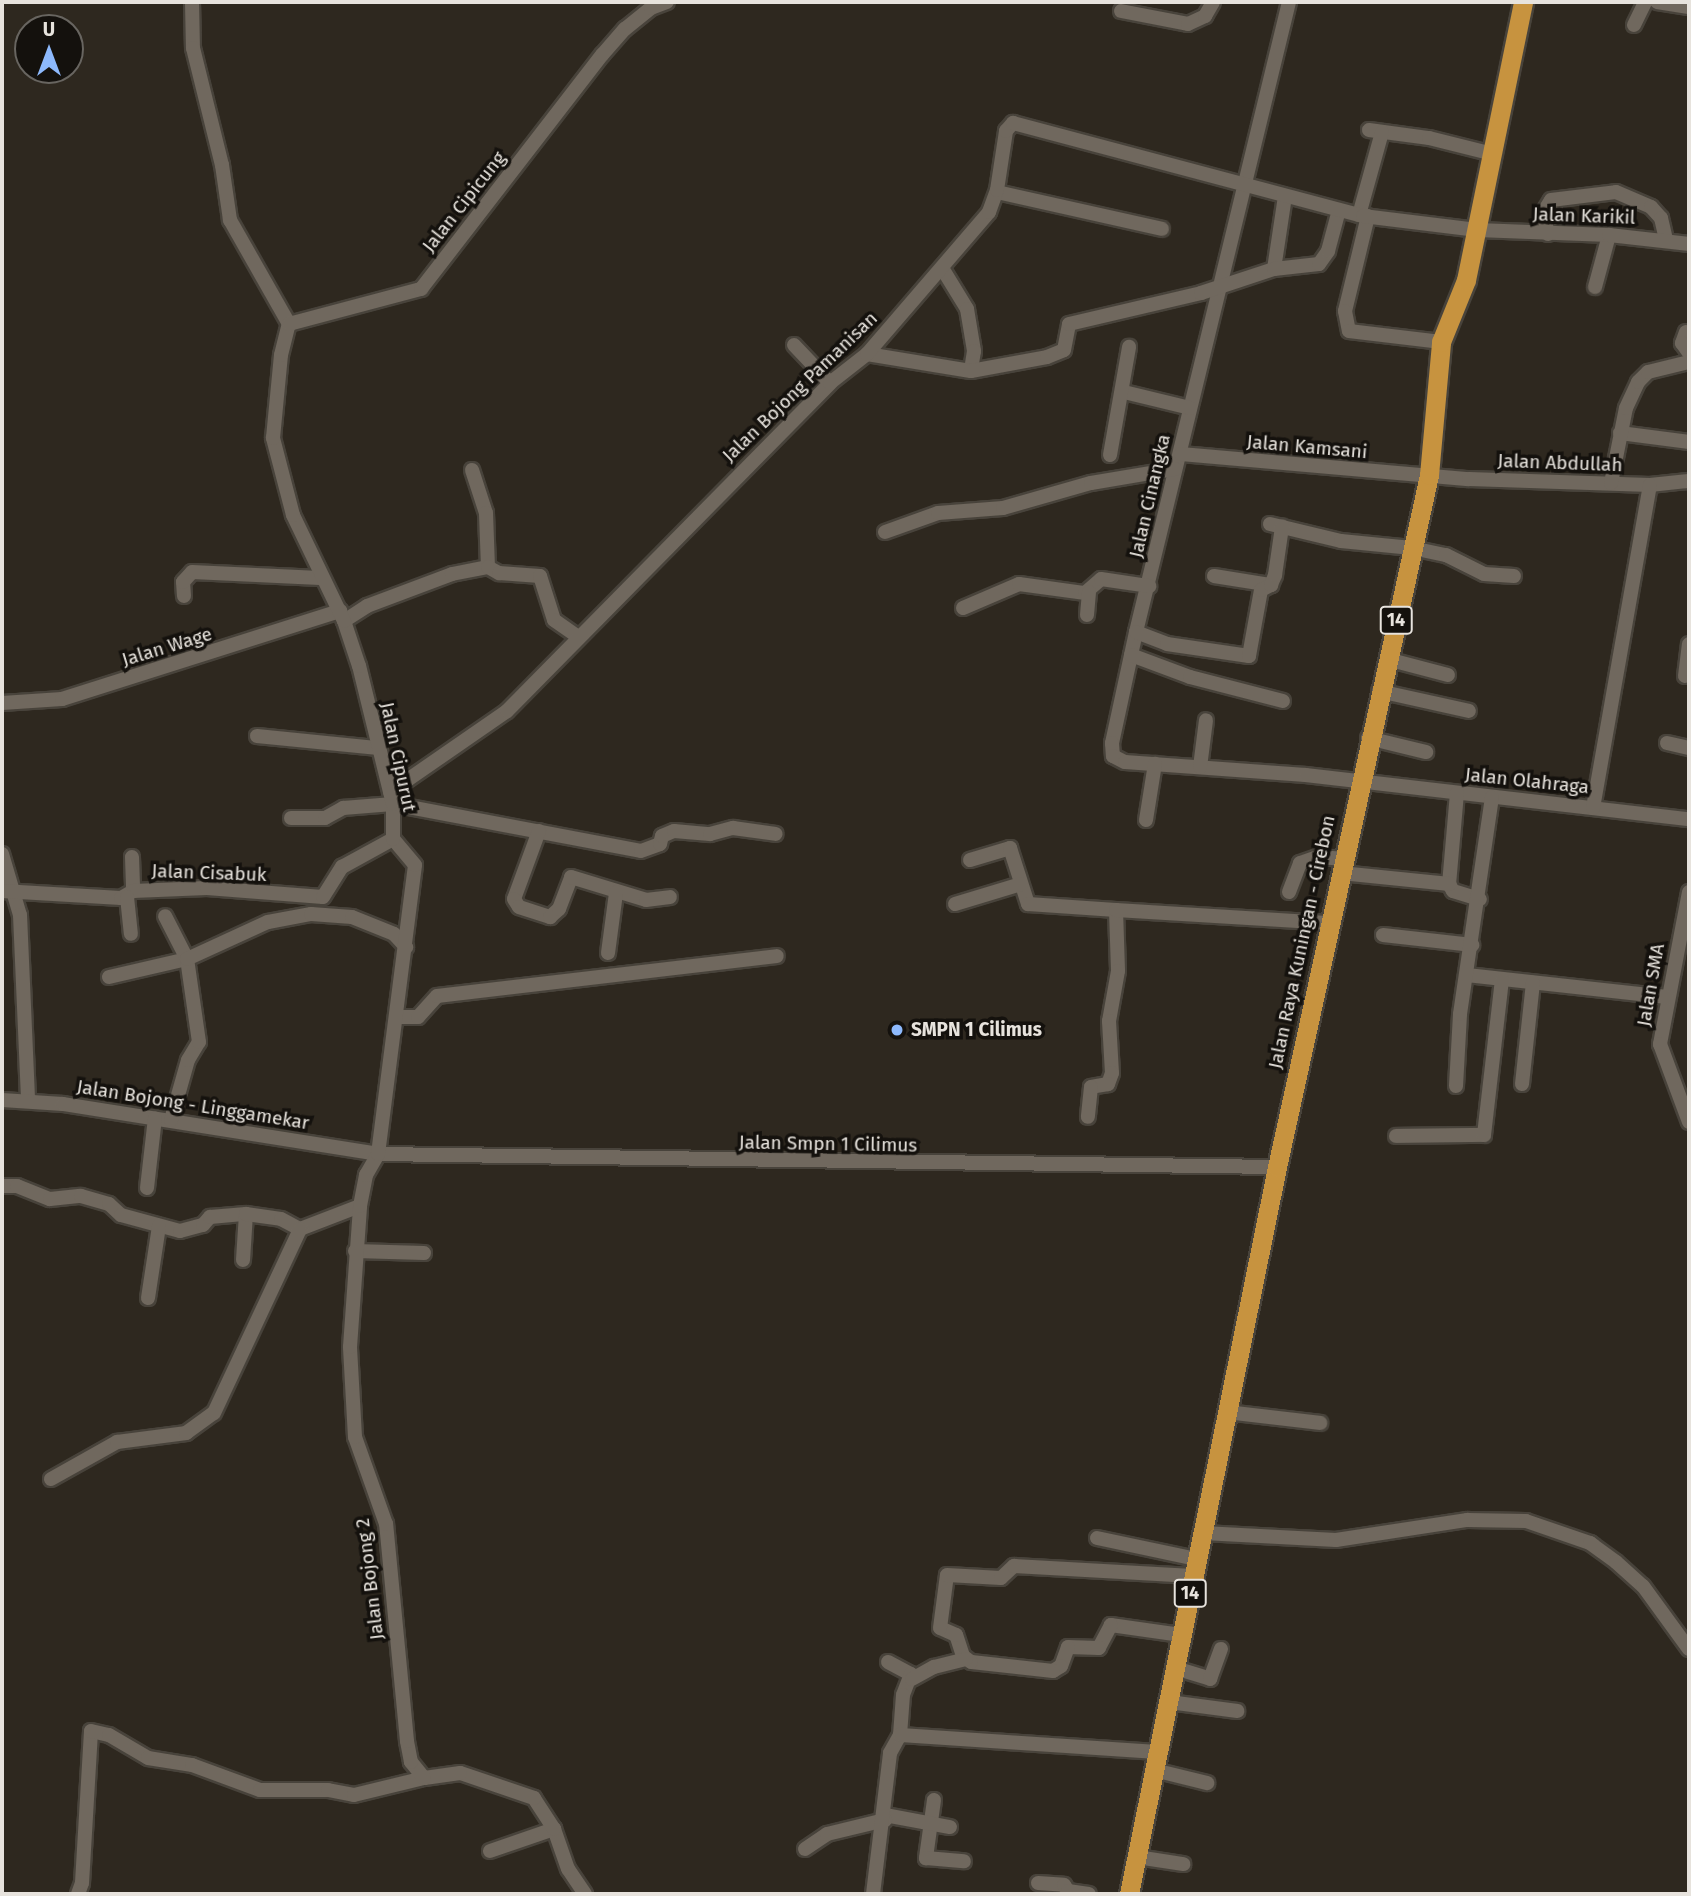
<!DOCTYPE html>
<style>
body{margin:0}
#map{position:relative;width:1691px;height:1896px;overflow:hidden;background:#2e281f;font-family:"Fira Sans",sans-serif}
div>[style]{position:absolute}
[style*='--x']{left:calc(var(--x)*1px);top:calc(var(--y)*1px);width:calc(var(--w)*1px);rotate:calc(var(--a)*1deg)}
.roads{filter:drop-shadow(2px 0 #48433b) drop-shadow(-2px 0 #48433b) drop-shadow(0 2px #48433b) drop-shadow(0 -2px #48433b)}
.minor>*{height:14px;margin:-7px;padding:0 7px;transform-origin:7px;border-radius:7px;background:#70685e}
.trunk>*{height:19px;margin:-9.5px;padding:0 9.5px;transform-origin:9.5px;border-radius:9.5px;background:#c7933f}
.dots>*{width:19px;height:19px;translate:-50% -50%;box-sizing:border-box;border:4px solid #14110d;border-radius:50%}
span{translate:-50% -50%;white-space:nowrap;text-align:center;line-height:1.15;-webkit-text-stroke:7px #14110d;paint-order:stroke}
.shield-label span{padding:2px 5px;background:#14110d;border:2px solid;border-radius:5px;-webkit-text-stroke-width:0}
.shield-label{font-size:18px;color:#e7e3dd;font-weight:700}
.street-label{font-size:19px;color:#e7e3dd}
.poi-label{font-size:19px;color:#e7e3dd;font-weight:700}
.left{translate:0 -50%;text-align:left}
.frame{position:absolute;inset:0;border:4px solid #e7e3dd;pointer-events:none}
.north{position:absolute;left:14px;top:14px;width:70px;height:70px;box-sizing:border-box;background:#14110d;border:2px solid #686560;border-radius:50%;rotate:0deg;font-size:19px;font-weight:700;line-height:28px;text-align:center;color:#e7e3dd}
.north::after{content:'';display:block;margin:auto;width:24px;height:32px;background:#8db9fc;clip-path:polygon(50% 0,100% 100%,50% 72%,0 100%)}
</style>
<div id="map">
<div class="roads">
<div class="minor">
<i style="--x:192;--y:2;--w:46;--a:88.8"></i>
<i style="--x:193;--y:48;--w:121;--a:76.1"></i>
<i style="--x:222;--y:165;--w:56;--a:81.7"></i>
<i style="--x:230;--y:220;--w:120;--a:60.4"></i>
<i style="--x:1289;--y:2;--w:648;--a:103.65"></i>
<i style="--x:1136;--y:632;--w:114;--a:102.2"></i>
<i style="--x:1112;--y:743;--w:13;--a:86"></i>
<i style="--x:1113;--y:756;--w:13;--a:27"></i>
<i style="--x:1125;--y:762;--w:181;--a:4.1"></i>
<i style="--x:1306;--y:775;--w:386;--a:6.6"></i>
<i style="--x:1657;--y:2;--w:32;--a:9"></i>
<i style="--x:1121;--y:11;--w:68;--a:11"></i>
<i style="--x:1188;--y:24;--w:19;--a:-25"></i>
<i style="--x:1205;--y:16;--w:16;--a:-60"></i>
<i style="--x:1634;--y:25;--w:25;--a:-64"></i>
<i style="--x:1369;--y:130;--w:61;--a:7.6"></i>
<i style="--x:1429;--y:138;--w:66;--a:14"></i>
<i style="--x:997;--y:192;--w:169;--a:12.6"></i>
<i style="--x:1359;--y:215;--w:86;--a:-74.5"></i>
<i style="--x:1368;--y:216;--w:98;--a:103.6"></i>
<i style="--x:1345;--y:311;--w:20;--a:79"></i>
<i style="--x:1349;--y:331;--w:93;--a:6.8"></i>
<i style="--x:1548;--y:234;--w:22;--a:-103"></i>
<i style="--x:1543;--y:213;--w:15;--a:-58"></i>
<i style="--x:1551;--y:200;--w:65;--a:-7"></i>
<i style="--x:1616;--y:192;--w:38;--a:23"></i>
<i style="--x:1651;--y:207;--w:15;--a:48"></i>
<i style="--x:1661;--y:218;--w:23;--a:77"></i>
<i style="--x:942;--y:268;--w:48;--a:58.6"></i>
<i style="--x:967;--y:309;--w:43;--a:80.5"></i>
<i style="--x:974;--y:351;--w:20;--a:99"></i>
<i style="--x:1274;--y:269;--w:74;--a:-81.4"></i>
<i style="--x:1595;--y:287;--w:54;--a:-74.9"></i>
<i style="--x:1686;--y:332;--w:12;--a:110"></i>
<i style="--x:1682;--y:343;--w:12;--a:55"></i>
<i style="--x:794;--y:345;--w:52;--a:46.5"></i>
<i style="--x:867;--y:354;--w:105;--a:9.3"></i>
<i style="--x:971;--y:371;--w:77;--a:-10.4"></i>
<i style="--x:1047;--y:357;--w:18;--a:-22"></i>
<i style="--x:1064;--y:350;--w:26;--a:-79"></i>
<i style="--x:1069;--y:324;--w:136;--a:-13.2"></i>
<i style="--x:1201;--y:293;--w:77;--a:-18.2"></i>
<i style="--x:1274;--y:269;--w:45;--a:-6.3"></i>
<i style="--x:1319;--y:264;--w:16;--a:-55"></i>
<i style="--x:1328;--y:251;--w:42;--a:-75"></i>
<i style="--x:1124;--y:392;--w:68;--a:13.6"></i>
<i style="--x:1620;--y:433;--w:70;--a:7.4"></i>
<i style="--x:1181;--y:454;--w:289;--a:5"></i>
<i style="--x:1469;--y:479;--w:181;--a:1.9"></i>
<i style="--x:1650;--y:485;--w:39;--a:-6"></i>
<i style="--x:1110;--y:455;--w:110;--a:-80"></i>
<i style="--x:472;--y:470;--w:45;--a:72"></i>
<i style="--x:486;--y:513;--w:54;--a:87.9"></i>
<i style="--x:1611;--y:483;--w:76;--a:-78.7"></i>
<i style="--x:1626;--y:408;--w:29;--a:-65"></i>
<i style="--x:1638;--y:382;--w:14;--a:-45"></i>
<i style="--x:1648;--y:372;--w:42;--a:-13.7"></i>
<i style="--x:1270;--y:524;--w:73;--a:13.5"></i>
<i style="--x:1341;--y:541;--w:71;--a:5.6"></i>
<i style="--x:1412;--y:548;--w:35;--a:12"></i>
<i style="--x:1446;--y:555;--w:42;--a:26.6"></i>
<i style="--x:1484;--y:574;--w:30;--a:4"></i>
<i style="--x:885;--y:532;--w:56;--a:-19.7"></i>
<i style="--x:938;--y:513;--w:65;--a:-4.4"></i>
<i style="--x:1003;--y:508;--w:91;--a:-15.9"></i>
<i style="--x:1091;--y:483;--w:85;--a:-9.5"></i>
<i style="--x:1214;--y:576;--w:58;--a:9"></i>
<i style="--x:184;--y:596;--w:14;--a:-94"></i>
<i style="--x:183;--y:582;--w:13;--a:-48"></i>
<i style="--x:192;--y:572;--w:128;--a:2.7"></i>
<i style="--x:963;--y:608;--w:61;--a:-23.2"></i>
<i style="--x:1019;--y:584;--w:67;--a:7.8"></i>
<i style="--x:1085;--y:593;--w:21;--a:-41"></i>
<i style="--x:1101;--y:579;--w:49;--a:8.3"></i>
<i style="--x:1087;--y:615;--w:23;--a:-85"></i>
<i style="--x:344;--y:621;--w:27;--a:-33"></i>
<i style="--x:367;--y:606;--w:91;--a:-20.6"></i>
<i style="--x:452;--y:574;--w:37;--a:-11"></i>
<i style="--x:488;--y:567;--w:13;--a:29"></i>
<i style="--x:499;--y:573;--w:41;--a:4.2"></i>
<i style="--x:540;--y:576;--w:46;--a:72.3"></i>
<i style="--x:554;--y:620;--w:29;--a:35"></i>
<i style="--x:1136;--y:632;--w:33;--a:21"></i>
<i style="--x:1167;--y:644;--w:83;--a:8.3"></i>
<i style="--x:1249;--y:656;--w:67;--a:-79.7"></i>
<i style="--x:1261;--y:590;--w:11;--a:-27"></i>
<i style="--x:1271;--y:585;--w:11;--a:-68"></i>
<i style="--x:1275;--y:575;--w:49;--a:-81.7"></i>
<i style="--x:1131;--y:655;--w:63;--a:20.4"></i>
<i style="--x:1190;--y:677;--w:96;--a:14.5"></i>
<i style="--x:1387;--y:659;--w:63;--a:14.7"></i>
<i style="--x:1685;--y:676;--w:32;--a:-83"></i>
<i style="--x:1379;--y:691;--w:92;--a:12.5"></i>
<i style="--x:2;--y:703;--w:60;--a:-3.8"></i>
<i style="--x:62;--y:699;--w:292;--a:-17.6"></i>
<i style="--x:257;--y:736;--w:122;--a:5.7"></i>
<i style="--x:1368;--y:738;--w:60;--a:13.6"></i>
<i style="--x:1667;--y:743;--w:23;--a:13"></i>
<i style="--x:1200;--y:767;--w:47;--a:-82.7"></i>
<i style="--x:390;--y:792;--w:142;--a:-34.7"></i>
<i style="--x:507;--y:711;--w:460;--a:-45.4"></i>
<i style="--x:830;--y:383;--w:47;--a:-38.1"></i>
<i style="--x:867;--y:354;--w:187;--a:-49.3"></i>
<i style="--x:989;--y:212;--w:23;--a:-70"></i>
<i style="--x:997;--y:190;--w:60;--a:-81.3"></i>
<i style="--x:1006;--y:131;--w:11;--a:-49"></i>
<i style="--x:1013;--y:123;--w:362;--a:14.9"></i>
<i style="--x:1363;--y:216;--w:115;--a:7"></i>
<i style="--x:1477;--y:230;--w:132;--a:2.2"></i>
<i style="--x:1609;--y:235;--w:81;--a:6.4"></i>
<i style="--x:1457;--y:793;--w:91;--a:95"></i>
<i style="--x:1449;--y:884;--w:8;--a:60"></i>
<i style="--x:1453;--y:891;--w:28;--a:17"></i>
<i style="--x:1593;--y:808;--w:328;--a:-80"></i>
<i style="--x:291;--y:818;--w:34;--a:0"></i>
<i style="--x:325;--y:818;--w:21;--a:-29"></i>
<i style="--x:343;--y:808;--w:50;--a:-4.6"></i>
<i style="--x:393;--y:804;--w:252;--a:10.7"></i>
<i style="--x:641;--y:851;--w:20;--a:-20"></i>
<i style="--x:660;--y:844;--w:8;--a:-76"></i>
<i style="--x:662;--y:836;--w:13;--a:-23"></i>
<i style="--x:674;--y:831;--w:36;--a:5"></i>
<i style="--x:710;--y:834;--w:24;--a:-15"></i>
<i style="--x:733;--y:828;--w:43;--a:7.9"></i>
<i style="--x:1146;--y:820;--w:57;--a:-80.9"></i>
<i style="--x:539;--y:831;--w:72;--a:110.2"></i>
<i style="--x:514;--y:899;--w:9;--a:58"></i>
<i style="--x:519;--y:907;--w:33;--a:18"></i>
<i style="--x:550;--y:917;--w:12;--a:-42"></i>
<i style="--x:559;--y:909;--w:34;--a:-69"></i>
<i style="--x:571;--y:877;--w:78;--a:17"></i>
<i style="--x:646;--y:900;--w:24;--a:-7"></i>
<i style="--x:2;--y:854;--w:64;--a:73.6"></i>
<i style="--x:20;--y:915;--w:186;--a:87.5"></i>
<i style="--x:132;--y:857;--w:34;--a:88"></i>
<i style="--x:970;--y:860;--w:42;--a:-16.7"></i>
<i style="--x:1010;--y:848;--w:59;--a:72.2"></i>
<i style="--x:1028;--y:904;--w:88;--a:3.9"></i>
<i style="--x:1116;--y:910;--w:61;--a:88.1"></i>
<i style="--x:1118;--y:971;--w:51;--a:100.2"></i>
<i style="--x:1109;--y:1021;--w:52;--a:86.7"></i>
<i style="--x:1112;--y:1073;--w:12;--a:110"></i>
<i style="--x:1108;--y:1084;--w:17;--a:170"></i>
<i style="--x:1091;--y:1087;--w:30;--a:96"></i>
<i style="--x:1341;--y:873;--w:109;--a:5.8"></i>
<i style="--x:2;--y:891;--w:119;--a:3.4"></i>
<i style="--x:121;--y:898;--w:14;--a:-30"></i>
<i style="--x:133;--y:891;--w:74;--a:-2.3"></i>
<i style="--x:207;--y:888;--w:116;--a:4.4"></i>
<i style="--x:323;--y:897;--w:36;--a:-58"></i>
<i style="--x:342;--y:867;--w:58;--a:-28.8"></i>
<i style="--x:1289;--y:892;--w:31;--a:-69"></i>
<i style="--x:1300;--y:863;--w:18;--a:-19"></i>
<i style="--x:1317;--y:857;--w:26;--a:4"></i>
<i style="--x:1689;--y:892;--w:155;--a:100.8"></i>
<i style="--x:1660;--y:1044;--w:83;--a:69.6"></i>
<i style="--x:127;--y:897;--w:37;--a:84"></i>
<i style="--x:955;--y:904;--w:69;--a:-16.9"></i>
<i style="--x:1116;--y:910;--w:215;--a:3.5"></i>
<i style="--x:1383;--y:935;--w:90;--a:6.4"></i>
<i style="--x:608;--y:953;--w:61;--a:-82.4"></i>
<i style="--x:1467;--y:975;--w:201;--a:6.3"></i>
<i style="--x:109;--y:977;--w:80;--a:-13"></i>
<i style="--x:187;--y:959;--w:48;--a:-117.1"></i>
<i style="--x:397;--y:1017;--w:21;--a:0"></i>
<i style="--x:418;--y:1017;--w:28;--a:-48"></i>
<i style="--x:437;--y:996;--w:342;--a:-6.7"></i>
<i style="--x:1522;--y:1084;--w:102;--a:-83.8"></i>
<i style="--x:1456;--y:1086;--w:72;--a:-86.8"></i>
<i style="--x:1460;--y:1014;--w:219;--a:-81.6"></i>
<i style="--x:2;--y:1100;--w:61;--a:3.8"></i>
<i style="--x:63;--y:1104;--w:319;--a:9"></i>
<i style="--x:378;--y:1154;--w:899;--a:0.83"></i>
<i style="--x:171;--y:1120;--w:62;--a:-74.2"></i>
<i style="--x:188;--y:1060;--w:21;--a:-59"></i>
<i style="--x:199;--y:1042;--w:84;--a:-98.2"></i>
<i style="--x:187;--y:959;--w:89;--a:-24.6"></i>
<i style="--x:268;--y:922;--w:44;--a:-10.5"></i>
<i style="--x:311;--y:914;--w:41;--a:4.2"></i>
<i style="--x:352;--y:917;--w:45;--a:22"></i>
<i style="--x:394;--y:934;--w:18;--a:47"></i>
<i style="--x:1396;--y:1136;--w:88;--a:-0.7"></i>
<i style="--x:1484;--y:1135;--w:156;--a:-83.4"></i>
<i style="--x:2;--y:1186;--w:15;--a:0"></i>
<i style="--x:17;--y:1186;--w:35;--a:22"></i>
<i style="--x:50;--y:1199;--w:31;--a:-6"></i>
<i style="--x:81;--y:1196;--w:29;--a:16"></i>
<i style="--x:109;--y:1204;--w:16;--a:43"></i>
<i style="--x:121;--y:1215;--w:61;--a:15.2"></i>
<i style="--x:180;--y:1231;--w:24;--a:-15"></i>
<i style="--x:203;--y:1225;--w:11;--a:-49"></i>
<i style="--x:210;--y:1217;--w:36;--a:-5"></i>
<i style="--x:147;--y:1188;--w:70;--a:-83.5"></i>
<i style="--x:355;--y:1251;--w:69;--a:1.7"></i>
<i style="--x:243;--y:1260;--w:46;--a:-86.3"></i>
<i style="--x:246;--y:1214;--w:35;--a:8"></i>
<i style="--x:281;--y:1219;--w:21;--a:28"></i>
<i style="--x:300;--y:1229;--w:64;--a:-21"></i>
<i style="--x:148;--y:1298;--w:73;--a:-81.3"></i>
<i style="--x:1227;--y:1412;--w:94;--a:6.7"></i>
<i style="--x:51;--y:1479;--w:76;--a:-29.3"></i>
<i style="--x:117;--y:1442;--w:70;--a:-7.4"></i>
<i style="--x:186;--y:1433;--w:34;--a:-36"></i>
<i style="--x:214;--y:1413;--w:203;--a:-64.9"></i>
<i style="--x:1203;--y:1533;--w:133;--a:3"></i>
<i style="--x:1336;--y:1540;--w:133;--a:-8.7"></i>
<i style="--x:1467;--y:1520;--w:59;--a:1"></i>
<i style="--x:1526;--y:1521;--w:68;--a:19"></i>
<i style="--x:1590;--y:1543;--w:32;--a:36"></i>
<i style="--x:1616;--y:1562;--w:36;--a:42"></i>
<i style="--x:1643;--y:1586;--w:78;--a:53.9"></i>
<i style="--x:1097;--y:1538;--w:102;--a:11.9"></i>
<i style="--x:1181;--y:1635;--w:71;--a:-171.9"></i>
<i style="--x:1111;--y:1625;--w:26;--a:118"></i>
<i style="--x:1099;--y:1648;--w:31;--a:-178"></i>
<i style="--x:1068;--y:1647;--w:20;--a:110"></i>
<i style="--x:1061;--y:1666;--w:9;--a:148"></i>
<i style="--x:1053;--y:1671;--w:82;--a:-173.7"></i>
<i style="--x:971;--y:1662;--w:10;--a:-143"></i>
<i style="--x:963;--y:1656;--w:22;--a:-108"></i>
<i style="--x:956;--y:1635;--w:17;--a:-156"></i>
<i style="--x:940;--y:1628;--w:53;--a:-82.5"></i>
<i style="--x:947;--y:1575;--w:54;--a:3.2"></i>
<i style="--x:1001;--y:1578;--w:18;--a:-43"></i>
<i style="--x:1014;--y:1566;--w:179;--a:3.2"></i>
<i style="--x:888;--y:1662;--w:26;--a:28"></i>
<i style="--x:911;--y:1674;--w:22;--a:111"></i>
<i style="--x:903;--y:1695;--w:40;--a:94.3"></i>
<i style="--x:1175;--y:1668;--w:37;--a:17"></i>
<i style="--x:1210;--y:1679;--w:32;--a:-70"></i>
<i style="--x:912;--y:1679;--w:25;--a:-29"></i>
<i style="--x:934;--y:1667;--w:33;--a:-14"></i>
<i style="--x:1169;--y:1702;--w:69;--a:7.5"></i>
<i style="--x:1154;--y:1770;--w:55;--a:13.8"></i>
<i style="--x:934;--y:1800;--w:59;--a:97.9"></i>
<i style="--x:926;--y:1858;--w:38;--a:5"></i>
<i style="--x:885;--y:1815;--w:66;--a:10.5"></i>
<i style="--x:805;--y:1849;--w:27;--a:-34"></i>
<i style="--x:827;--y:1834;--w:60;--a:-13.6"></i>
<i style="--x:490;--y:1851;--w:68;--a:-19"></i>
<i style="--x:1137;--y:1857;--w:47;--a:8.7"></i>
<i style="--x:1038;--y:1883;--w:26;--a:4"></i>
<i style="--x:1064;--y:1885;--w:7;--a:56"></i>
<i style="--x:1068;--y:1891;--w:21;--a:8"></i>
<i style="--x:78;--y:1894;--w:12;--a:-70"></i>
<i style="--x:82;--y:1883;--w:152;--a:-86.6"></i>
<i style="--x:91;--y:1731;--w:18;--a:13"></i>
<i style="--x:109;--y:1735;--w:45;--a:30.5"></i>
<i style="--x:148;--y:1758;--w:45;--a:9"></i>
<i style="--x:192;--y:1765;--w:72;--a:20.2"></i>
<i style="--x:260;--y:1790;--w:68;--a:0"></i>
<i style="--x:328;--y:1790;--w:26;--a:11"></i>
<i style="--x:354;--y:1795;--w:72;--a:-13.7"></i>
<i style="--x:585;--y:1894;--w:30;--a:-124"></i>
<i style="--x:568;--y:1869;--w:42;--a:-109.3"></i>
<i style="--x:554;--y:1829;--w:37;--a:-123"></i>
<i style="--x:534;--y:1798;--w:78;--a:-161.3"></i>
<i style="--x:460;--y:1773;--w:36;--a:172"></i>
<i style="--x:424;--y:1778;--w:21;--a:-129"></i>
<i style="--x:411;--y:1762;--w:21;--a:-101"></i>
<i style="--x:407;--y:1741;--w:218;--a:-95.5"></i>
<i style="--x:386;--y:1524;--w:92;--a:-109.6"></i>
<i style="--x:355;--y:1437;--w:90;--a:-93.2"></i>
<i style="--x:350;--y:1347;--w:141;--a:-85.9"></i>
<i style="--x:360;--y:1206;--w:32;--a:-79"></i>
<i style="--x:366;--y:1175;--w:24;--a:-60"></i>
<i style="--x:378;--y:1154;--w:291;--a:-82.7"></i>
<i style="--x:415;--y:865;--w:34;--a:-130"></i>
<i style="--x:393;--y:839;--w:35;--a:-90"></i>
<i style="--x:393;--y:804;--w:142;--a:-103.8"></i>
<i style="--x:359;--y:666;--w:47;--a:-108.4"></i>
<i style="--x:344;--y:621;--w:118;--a:-115.7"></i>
<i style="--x:293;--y:515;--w:80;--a:-104.6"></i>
<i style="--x:273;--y:438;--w:83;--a:-84.5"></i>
<i style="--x:281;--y:355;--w:32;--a:-76"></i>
<i style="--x:289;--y:324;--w:137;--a:-14.9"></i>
<i style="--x:421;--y:289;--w:296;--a:-52.3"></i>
<i style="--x:602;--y:55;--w:35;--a:-49"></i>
<i style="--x:625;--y:29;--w:33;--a:-39"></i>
<i style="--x:651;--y:8;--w:17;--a:-21"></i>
<i style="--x:873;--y:1894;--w:142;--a:-83.1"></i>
<i style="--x:890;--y:1753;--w:21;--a:-61"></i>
<i style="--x:900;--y:1735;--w:258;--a:3.8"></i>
</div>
<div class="trunk">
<i style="--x:1129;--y:1894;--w:742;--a:-78.49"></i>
<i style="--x:1277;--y:1167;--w:708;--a:-77.61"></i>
<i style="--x:1429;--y:475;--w:134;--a:-84.8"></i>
<i style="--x:1441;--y:342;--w:67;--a:-68"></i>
<i style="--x:1466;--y:280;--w:284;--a:-78.4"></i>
</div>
</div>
<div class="dots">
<i style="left:897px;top:1030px;background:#8db9fc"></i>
</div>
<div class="shield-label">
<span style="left:1396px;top:620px">14</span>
<span style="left:1190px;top:1593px">14</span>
</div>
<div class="street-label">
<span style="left:464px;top:202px;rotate:-52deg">Jalan Cipicung</span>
<span style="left:1584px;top:216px;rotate:2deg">Jalan Karikil</span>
<span style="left:800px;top:387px;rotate:-44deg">Jalan Bojong Pamanisan</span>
<span style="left:1307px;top:447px;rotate:5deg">Jalan Kamsani</span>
<span style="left:1560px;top:463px;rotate:2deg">Jalan Abdullah</span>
<span style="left:1150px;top:496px;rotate:-77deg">Jalan Cinangka</span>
<span style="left:167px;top:647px;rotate:-17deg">Jalan Wage</span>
<span style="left:398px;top:757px;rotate:78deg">Jalan Cipurut</span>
<span style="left:1527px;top:781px;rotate:6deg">Jalan Olahraga</span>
<span style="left:209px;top:873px;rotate:2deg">Jalan Cisabuk</span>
<span style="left:1302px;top:942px;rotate:-78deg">Jalan Raya Kuningan - Cirebon</span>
<span style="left:1651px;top:985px;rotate:-80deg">Jalan SMA</span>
<span style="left:193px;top:1105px;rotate:9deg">Jalan Bojong - Linggamekar</span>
<span style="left:828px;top:1144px;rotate:1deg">Jalan Smpn 1 Cilimus</span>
<span style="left:370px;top:1579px;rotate:-97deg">Jalan Bojong 2</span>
</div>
<div class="poi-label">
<span class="left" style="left:911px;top:1030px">SMPN 1 Cilimus</span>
</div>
<div class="frame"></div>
<div class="north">U</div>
</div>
